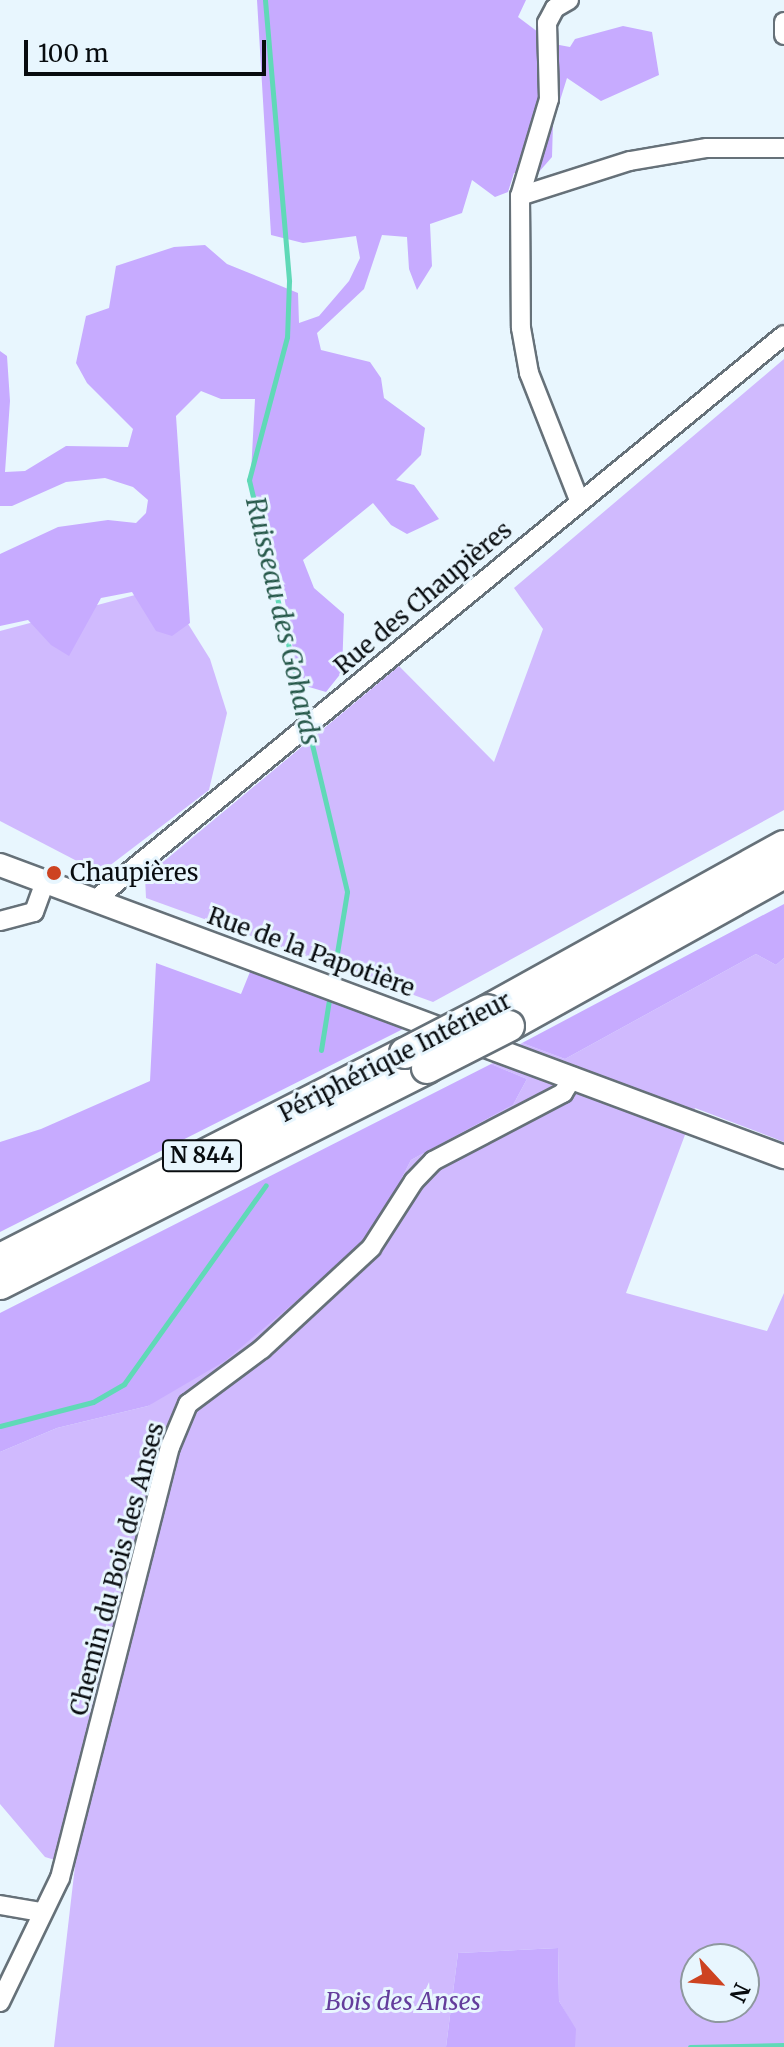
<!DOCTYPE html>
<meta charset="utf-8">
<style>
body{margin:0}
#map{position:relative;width:784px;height:2047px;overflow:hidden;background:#e8f6fe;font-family:Merriweather,serif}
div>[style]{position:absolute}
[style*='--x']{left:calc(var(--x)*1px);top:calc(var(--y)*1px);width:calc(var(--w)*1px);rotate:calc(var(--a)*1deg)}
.green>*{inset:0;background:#d0bafe}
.forest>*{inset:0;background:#c7abff}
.stream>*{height:5px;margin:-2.5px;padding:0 2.5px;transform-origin:2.5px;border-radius:2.5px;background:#60d9b7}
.roads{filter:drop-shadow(2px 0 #667179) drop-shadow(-2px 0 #667179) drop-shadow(0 2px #667179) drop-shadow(0 -2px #667179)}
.minor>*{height:18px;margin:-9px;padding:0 9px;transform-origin:9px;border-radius:9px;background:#fff}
.tertiary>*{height:22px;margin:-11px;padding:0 11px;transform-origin:11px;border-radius:11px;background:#fff}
.trunk>*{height:30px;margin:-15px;padding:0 15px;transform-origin:15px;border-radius:15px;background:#fff}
.bridges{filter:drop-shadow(2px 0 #667179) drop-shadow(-2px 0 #667179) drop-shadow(0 2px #667179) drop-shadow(0 -2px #667179)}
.trunk-bridge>*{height:30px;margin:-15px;padding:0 15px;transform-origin:15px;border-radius:15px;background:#fff}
.dots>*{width:22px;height:22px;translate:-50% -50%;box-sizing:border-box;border:4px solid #e8f6fe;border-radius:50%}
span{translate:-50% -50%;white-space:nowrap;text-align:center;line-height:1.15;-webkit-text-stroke:6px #e8f6fe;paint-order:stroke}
.shield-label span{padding:2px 6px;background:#e8f6fe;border:2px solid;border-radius:6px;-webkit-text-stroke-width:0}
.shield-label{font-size:22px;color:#080c0f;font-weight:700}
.street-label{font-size:24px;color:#080c0f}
.poi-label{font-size:24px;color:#080c0f}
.left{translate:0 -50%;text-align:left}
.park-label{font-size:24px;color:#643d9c;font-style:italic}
.water-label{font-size:26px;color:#27594b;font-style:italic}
.north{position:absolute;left:680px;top:1943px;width:80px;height:80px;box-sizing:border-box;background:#e8f6fe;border:2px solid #8e989e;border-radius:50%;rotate:116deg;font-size:22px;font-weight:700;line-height:32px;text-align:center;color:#080c0f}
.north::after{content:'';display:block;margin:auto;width:28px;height:36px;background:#cd4321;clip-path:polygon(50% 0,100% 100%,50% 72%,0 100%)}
.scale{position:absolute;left:24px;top:40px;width:242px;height:36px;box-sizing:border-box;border:4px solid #080c0f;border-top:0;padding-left:10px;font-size:24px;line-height:28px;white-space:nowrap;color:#080c0f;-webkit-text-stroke:6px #e8f6fe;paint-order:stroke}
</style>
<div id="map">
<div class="green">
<i style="clip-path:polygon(784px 359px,784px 810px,433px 1002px,146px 898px,145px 877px,399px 666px,494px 762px,543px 629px,514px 588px)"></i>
<i style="clip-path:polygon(165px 587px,210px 659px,227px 713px,209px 790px,100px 873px,0 821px,0 631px)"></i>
<i style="clip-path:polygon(evenodd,756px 954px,776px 965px,784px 958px,784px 1142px,695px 1108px,626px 1293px,767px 1331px,784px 1293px,784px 2047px,575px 2047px,575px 2029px,559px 2001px,558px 1948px,458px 1953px,446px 2047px,54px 2047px,75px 1866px,45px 1857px,0 1804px,0 1452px,57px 1428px,148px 1406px,380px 1221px,411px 1160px,513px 1105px,527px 1079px,491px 1064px,522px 1043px,565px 1059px,756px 954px,696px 1959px,744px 1959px,744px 2007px,696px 2007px,696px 1959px)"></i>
</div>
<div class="forest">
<i style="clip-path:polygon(257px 0,526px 0,518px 17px,554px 44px,570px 47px,575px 39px,623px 26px,652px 32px,659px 75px,601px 101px,567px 78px,553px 123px,552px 157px,538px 173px,514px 173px,508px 192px,495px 197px,472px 180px,462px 213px,430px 224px,432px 266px,417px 290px,409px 269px,407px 237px,382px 235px,364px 289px,317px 333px,321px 350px,370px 362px,381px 378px,384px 398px,425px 428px,421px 455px,396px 480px,414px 485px,439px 519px,407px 534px,391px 525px,373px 503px,303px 560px,314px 588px,344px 614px,342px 672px,326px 692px,309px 687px,297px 674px,280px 571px,257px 525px,250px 491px,255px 399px,221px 399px,201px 391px,176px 416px,190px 623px,172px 636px,156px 631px,132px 592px,101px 598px,69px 656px,51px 645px,28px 620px,0 626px,0 554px,58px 527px,108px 520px,136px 523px,146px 513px,148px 500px,133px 487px,105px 478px,66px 482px,12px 506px,0 506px,0 351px,7px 356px,10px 401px,5px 472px,25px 471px,66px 446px,128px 447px,133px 429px,87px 383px,76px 363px,86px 316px,109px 308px,116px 266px,174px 247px,205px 245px,227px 264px,298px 293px,299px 323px,319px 316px,349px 281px,360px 258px,356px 236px,303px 243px,271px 235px)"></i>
<i style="clip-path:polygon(784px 904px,784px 958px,776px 965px,756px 954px,565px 1059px,522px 1043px)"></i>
<i style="clip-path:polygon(156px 963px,241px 994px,252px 967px,403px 1029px,0 1232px,0 1142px,41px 1129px,150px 1081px)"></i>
<i style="clip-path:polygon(491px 1064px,527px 1079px,513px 1105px,411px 1160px,380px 1221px,341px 1263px,225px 1361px,148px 1406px,57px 1428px,0 1452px,0 1313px)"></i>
<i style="clip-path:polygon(558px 1948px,559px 2001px,576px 2029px,575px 2047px,446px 2047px,458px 1953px)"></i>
</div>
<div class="stream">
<i style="--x:265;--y:0;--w:282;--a:85.1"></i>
<i style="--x:289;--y:281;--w:56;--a:92"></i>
<i style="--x:287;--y:337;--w:148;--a:104.9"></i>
<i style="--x:249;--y:480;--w:423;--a:76.6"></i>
<i style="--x:347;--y:892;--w:93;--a:99.3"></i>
<i style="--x:321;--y:1050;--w:57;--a:-80.9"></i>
<i style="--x:0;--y:1426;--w:96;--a:-14.5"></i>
<i style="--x:93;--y:1402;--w:36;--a:-30"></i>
<i style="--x:124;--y:1384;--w:244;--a:-54.5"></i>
<i style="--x:690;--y:2047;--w:94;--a:-1.2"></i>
</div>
<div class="roads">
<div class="minor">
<i style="--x:569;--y:0;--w:16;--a:150"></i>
<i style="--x:555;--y:8;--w:17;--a:118"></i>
<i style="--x:547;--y:23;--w:76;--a:88.5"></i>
<i style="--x:549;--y:99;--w:101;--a:106.6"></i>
<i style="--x:520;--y:196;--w:132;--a:89.6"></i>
<i style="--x:521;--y:328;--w:46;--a:79.9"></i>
<i style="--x:529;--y:373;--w:136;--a:68.5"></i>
<i style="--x:784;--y:22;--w:13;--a:90"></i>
<i style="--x:520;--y:196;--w:115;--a:-17.7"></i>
<i style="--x:630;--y:161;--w:78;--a:-9.6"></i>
<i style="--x:707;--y:148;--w:77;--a:0"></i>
<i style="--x:95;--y:900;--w:891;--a:-39.35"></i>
<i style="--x:0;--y:921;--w:35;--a:-15"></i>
<i style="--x:34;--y:912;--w:33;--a:-70"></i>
<i style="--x:0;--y:1905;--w:42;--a:9.7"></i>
<i style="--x:0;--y:2002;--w:138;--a:-64.2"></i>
<i style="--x:60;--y:1878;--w:445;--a:-75.7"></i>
<i style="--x:170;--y:1447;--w:47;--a:-67.3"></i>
<i style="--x:188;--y:1404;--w:92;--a:-36.6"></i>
<i style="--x:262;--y:1349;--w:149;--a:-42.8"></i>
<i style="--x:371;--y:1248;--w:80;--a:-57.3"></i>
<i style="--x:414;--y:1181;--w:28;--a:-46"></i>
<i style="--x:433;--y:1161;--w:147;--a:-27.6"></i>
<i style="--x:563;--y:1093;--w:19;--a:-58"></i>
</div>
<div class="tertiary">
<i style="--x:0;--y:865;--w:837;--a:20.43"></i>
</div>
<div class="trunk">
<i style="--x:488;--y:1010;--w:338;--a:-29"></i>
<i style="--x:509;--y:1026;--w:315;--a:-29.1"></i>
<i style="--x:0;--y:1259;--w:454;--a:-27"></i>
<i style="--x:0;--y:1284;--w:479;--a:-26.8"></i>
</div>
</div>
<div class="bridges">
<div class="trunk-bridge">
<i style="--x:405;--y:1053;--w:93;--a:-27.4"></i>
<i style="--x:427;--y:1068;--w:92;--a:-27.1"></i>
</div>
</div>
<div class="dots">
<i style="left:54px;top:873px;background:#cd4321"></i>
</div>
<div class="shield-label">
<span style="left:202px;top:1156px">N 844</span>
</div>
<div class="street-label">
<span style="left:423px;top:598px;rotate:-40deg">Rue des Chaupières</span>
<span style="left:311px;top:952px;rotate:20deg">Rue de la Papotière</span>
<span style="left:395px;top:1057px;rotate:-27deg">Périphérique Intérieur</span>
<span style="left:117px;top:1569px;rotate:-75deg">Chemin du Bois des Anses</span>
</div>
<div class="poi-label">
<span class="left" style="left:70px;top:873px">Chaupières</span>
</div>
<div class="park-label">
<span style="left:403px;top:2002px">Bois des Anses</span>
</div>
<div class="water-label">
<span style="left:283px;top:621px;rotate:77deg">Ruisseau des Gohards</span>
</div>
<div class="north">N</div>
<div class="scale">100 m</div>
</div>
